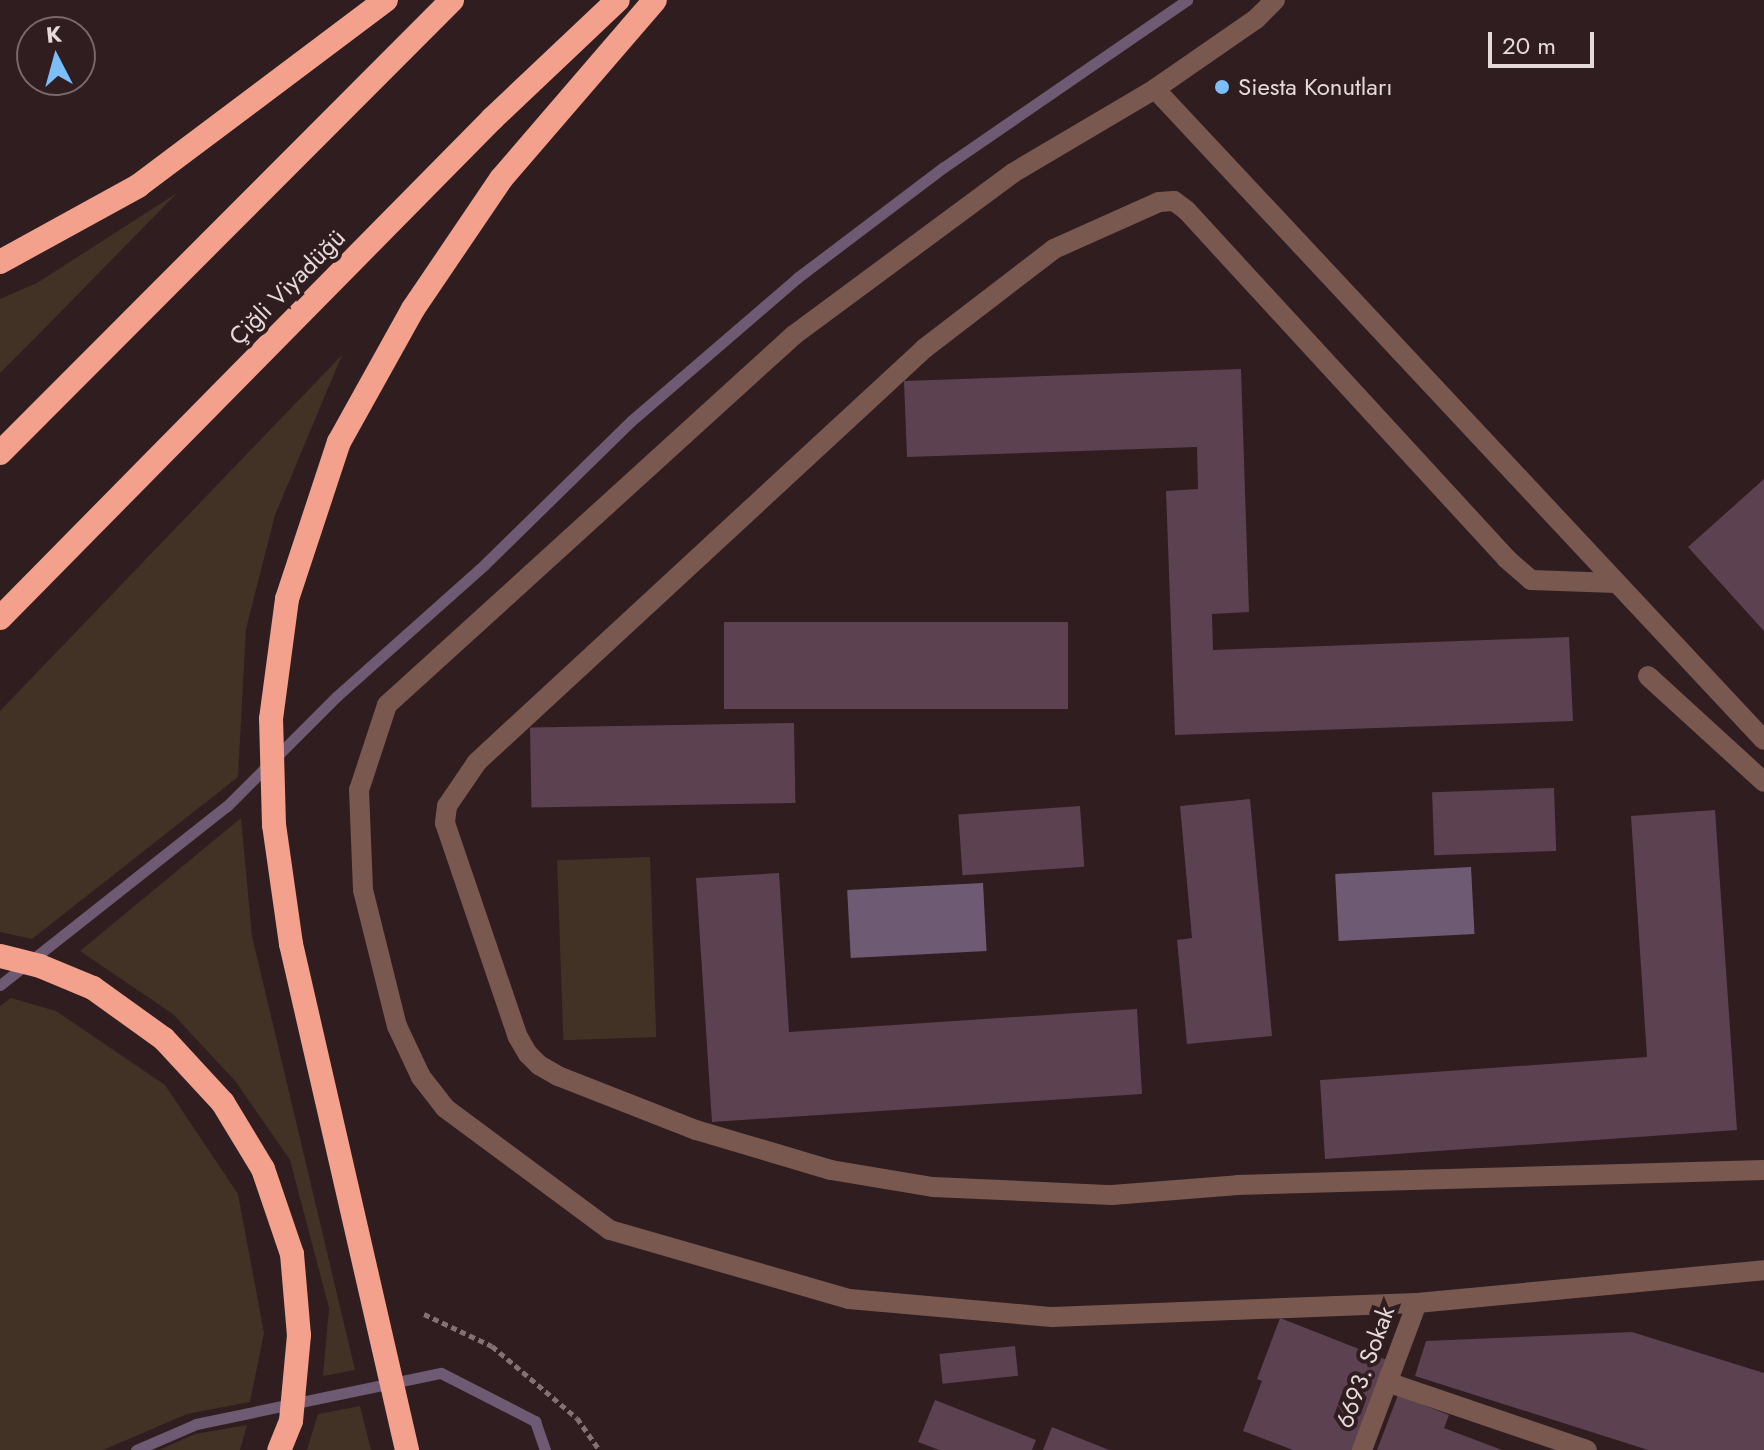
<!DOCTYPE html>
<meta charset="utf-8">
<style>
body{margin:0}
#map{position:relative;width:1764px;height:1450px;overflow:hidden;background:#2f1d20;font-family:Jost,sans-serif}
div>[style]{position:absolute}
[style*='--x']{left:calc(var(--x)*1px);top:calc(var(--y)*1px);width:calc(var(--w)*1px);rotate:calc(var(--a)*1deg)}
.green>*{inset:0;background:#423125;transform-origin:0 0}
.water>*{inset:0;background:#6e5b73;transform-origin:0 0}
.stream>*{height:11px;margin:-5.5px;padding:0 5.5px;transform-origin:5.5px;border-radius:5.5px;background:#6e5b73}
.building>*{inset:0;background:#5c4150;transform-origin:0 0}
.path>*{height:5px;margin-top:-2.5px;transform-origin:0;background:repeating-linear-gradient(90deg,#827274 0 6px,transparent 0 10px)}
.minor>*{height:20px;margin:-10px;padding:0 10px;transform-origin:10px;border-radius:10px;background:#795850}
.highway>*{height:24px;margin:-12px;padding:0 12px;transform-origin:12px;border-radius:12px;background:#f3a08d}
.dots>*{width:22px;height:22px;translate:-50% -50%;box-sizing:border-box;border:4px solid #2f1d20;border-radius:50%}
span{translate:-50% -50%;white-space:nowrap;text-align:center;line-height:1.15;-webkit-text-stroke:8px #2f1d20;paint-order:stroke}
.poi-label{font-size:24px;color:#e6d9da}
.left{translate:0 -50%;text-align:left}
.street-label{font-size:24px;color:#e6d9da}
.north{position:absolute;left:16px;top:16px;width:80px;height:80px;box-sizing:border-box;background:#2f1d20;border:2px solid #78686a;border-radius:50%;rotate:354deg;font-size:22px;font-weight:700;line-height:32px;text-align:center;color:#e6d9da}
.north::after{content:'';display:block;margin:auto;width:28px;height:36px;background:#7cbef9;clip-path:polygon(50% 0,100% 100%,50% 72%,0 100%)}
.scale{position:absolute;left:1488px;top:32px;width:106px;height:36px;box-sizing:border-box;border:4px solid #e6d9da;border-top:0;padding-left:10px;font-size:24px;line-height:28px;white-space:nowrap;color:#e6d9da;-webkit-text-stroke:6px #2f1d20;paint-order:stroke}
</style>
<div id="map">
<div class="green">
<i style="clip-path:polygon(177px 193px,39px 334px,0 373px,0 299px,37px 283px)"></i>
<i style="clip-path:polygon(342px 355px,275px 515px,246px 629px,238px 777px,32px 939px,0 932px,0 711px)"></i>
<i style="clip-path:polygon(241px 818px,252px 936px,355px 1370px,323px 1376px,329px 1308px,290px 1160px,236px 1082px,173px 1014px,80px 951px)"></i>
<i style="left:650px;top:857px;width:180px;height:93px;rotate:88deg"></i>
<i style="clip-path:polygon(11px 998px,56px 1011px,165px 1085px,238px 1194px,264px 1333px,250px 1402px,187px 1414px,103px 1450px,0 1450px,0 1006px)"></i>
<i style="clip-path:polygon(360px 1406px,371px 1450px,307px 1450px,318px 1414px)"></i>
<i style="clip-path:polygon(247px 1425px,240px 1450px,159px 1450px,195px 1434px)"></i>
</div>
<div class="water">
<i style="left:1471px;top:867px;width:67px;height:136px;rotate:87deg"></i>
<i style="left:983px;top:883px;width:68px;height:136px;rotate:87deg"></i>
</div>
<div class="stream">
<i style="--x:0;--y:985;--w:289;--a:-38.3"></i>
<i style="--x:227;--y:806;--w:156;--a:-45"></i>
<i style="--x:337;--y:696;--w:198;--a:-41.7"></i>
<i style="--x:485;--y:564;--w:204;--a:-44.4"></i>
<i style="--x:631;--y:421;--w:219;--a:-40.7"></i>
<i style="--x:797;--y:278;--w:184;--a:-37.1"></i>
<i style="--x:944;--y:167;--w:295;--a:-34.5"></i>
<i style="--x:136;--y:1450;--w:65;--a:-23.4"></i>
<i style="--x:196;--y:1424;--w:250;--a:-11.8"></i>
<i style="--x:441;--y:1373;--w:106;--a:27.1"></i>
<i style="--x:535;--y:1421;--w:31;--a:71"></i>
</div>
<div class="building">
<i style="clip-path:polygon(1241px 369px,1249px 612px,1212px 614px,1213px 650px,1569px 637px,1573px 721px,1175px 735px,1166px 491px,1198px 489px,1197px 447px,907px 457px,904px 381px)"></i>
<i style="clip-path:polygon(1764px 479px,1764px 631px,1688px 547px)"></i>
<i style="left:1068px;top:622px;width:87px;height:344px;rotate:90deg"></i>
<i style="left:794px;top:723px;width:80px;height:264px;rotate:89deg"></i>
<i style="left:1554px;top:788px;width:63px;height:122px;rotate:88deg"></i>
<i style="clip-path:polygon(1250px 799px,1272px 1036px,1187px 1044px,1177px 940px,1192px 938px,1180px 806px)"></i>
<i style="left:1080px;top:806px;width:61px;height:122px;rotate:86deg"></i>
<i style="clip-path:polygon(1715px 810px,1737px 1130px,1325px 1159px,1320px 1080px,1647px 1057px,1631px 816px)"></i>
<i style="clip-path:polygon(779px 873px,789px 1032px,1137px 1009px,1142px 1094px,712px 1122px,696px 878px)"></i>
<i style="clip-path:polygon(1280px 1318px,1387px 1360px,1352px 1450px,1293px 1450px,1243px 1431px,1262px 1381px,1257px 1379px)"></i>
<i style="clip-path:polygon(1632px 1332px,1764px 1373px,1764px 1450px,1648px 1450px,1415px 1376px,1426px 1341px)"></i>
<i style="left:1015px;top:1346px;width:30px;height:76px;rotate:84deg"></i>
<i style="clip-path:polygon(1398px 1395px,1449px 1415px,1444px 1428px,1502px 1450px,1377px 1450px)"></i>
<i style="clip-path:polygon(935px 1400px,1036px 1440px,1032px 1450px,939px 1450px,918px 1442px)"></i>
<i style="clip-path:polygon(1052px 1427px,1109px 1450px,1043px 1450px)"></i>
</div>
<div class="path">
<i style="--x:424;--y:1314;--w:75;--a:25.2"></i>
<i style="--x:492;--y:1346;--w:111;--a:40.3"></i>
<i style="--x:577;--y:1418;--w:39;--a:55"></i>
</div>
<div class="minor">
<i style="--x:1275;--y:0;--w:27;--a:135"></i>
<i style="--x:1256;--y:19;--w:123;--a:145.3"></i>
<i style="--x:1155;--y:89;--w:165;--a:149.4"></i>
<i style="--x:1013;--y:173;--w:272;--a:143.5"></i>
<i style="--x:794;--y:335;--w:550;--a:137.73"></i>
<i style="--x:387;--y:705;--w:89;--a:108.2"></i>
<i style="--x:359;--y:790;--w:100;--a:87.7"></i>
<i style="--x:363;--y:890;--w:140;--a:76"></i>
<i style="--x:397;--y:1026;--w:56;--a:64.8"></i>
<i style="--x:421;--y:1077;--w:39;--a:52"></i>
<i style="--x:445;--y:1108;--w:205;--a:36.5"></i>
<i style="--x:610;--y:1230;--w:249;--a:16.1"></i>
<i style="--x:849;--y:1299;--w:204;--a:5.1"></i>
<i style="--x:1052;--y:1317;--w:365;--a:-2.2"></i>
<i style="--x:1417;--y:1303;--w:349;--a:-5.4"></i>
<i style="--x:1155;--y:89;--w:891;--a:46.91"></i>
<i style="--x:1616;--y:583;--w:85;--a:-178"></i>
<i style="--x:1531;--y:580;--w:32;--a:-139"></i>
<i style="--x:1507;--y:559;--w:474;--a:-132.6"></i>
<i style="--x:1186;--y:210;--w:15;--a:-143"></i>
<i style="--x:1174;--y:201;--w:15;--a:176"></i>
<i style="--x:1159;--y:202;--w:115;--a:155.9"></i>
<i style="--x:1054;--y:249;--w:163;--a:142.5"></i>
<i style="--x:925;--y:348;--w:610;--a:137.26"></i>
<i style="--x:477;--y:762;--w:53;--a:124.3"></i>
<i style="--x:447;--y:806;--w:17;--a:97"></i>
<i style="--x:445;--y:823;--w:226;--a:71.2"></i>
<i style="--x:518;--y:1037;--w:20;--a:60"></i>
<i style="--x:528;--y:1054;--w:16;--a:45"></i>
<i style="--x:539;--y:1065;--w:22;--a:30"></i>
<i style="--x:558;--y:1076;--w:148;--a:21.4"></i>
<i style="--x:696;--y:1130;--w:141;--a:16.5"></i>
<i style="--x:831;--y:1170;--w:103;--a:9.5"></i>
<i style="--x:933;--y:1187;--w:179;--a:2.6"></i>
<i style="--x:1112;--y:1195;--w:126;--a:-4.5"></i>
<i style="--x:1238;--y:1185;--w:526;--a:-1.63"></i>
<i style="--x:1648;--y:676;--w:157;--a:42.4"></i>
<i style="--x:1387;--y:1382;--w:211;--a:18.8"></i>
<i style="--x:1362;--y:1450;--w:157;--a:-69.5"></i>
</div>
<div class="highway">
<i style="--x:0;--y:262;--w:158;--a:-28.8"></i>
<i style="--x:138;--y:186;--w:310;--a:-36.9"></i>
<i style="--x:0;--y:453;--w:640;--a:-45.06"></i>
<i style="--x:0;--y:618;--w:701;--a:-45.4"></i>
<i style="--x:492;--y:119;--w:173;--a:-43.4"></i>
<i style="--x:0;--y:956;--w:41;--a:14"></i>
<i style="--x:40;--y:966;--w:57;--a:22.5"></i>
<i style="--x:93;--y:988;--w:87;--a:35.7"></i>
<i style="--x:164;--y:1039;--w:87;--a:47.3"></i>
<i style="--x:223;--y:1103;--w:77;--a:58.8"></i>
<i style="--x:263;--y:1169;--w:90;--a:71.2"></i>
<i style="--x:292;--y:1254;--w:81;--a:85.1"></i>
<i style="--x:299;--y:1335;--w:86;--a:95.3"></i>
<i style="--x:291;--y:1421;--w:31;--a:112"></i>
<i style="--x:407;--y:1450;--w:519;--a:-102.91"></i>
<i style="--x:291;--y:944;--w:120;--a:-98.1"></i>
<i style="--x:274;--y:825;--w:106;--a:-91.6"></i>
<i style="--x:271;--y:719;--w:121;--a:-82.4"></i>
<i style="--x:287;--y:599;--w:165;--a:-71.7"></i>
<i style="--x:339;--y:442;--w:152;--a:-60.9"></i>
<i style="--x:413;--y:309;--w:157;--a:-55.9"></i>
<i style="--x:501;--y:179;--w:236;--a:-49.3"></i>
</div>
<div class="dots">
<i style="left:1222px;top:87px;background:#7cbef9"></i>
</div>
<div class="poi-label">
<span class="left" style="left:1238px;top:87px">Siesta Konutları</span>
</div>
<div class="street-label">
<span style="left:287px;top:287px;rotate:-45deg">Çiğli Viyadüğü</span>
<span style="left:1365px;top:1367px;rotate:-70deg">6693. Sokak</span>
</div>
<div class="north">K</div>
<div class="scale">20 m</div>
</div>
